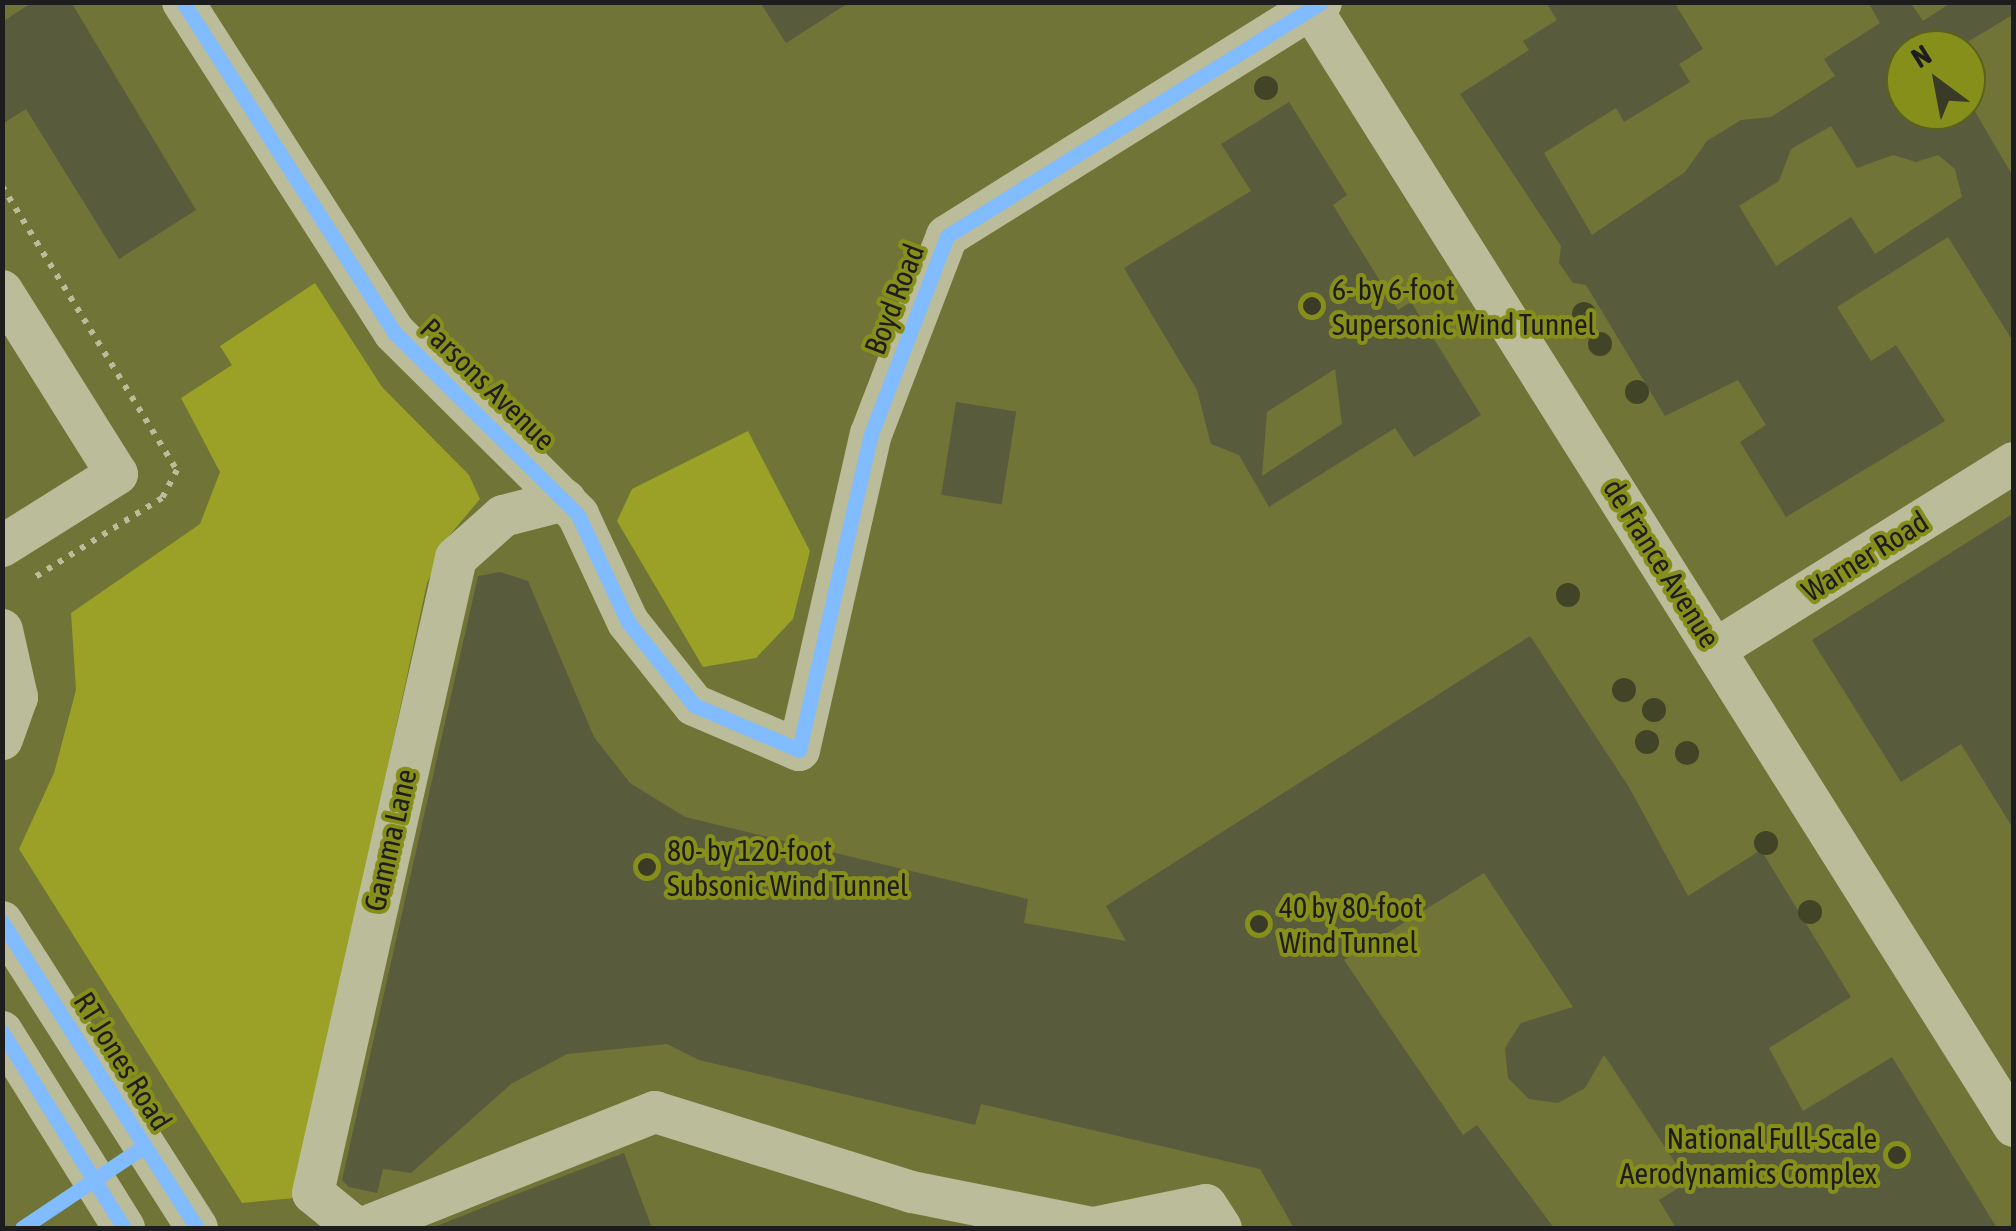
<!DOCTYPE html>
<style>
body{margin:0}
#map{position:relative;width:2016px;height:1231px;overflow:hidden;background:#707436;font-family:"Asap Condensed",sans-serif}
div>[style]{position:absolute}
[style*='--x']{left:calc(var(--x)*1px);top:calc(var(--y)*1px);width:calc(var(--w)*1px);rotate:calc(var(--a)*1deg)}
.green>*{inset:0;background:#9aa126}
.building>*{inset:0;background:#595b3d;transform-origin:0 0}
.path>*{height:6px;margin-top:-3px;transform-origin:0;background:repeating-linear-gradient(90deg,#bbbc99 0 5px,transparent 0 13px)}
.minor>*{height:42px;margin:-21px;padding:0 21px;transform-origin:21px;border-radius:21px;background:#bbbc99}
.cycleway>*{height:15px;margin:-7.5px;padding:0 7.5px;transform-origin:7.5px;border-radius:7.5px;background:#80bcff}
.trees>*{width:24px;height:24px;margin:-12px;border-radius:50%;background:#424427}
.dots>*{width:28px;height:28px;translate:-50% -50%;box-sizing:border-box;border:5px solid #878f1b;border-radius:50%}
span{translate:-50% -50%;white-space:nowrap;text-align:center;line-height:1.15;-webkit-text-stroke:8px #878f1b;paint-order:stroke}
.poi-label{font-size:30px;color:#1d1d1d}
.left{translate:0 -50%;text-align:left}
.right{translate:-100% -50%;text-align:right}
.street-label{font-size:30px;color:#1d1d1d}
.frame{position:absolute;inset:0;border:5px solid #1d1d1d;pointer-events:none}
.north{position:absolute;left:1886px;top:30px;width:100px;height:100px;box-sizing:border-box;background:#878f1b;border:2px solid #5d611c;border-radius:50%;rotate:328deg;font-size:28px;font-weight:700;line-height:40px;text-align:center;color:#1d1d1d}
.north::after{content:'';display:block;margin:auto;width:35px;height:45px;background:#3a3b26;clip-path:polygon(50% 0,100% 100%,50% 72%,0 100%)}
</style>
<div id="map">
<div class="green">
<i style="clip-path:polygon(315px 283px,382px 387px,469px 475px,480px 499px,449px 536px,427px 583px,295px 1198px,242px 1203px,19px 849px,54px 773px,76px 690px,71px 613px,200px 524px,220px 472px,181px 398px,232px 365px,220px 346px)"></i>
<i style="clip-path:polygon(748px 431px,810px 551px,793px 619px,756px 658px,703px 667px,617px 521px,632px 489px)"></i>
</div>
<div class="building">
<i style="clip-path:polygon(33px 2px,71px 2px,196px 210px,119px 259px,26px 109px,2px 124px,2px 22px)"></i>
<i style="clip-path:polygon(760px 2px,850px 2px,786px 43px)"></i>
<i style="clip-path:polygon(evenodd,1546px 2px,1674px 2px,1703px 49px,1679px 64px,1690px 82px,1624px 122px,1616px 108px,1544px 153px,1592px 235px,1685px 172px,1707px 141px,1741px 120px,1771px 117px,1835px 76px,1824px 59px,1880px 23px,1868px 2px,1910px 2px,1923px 21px,1952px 2px,2014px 2px,2014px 14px,1954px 50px,1906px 50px,1906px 110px,1974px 110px,2014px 178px,2014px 343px,1948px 237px,1837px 307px,1871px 361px,1896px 345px,1945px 421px,1786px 517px,1740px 442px,1766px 425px,1738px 380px,1665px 416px,1586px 285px,1573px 283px,1559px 263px,1561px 246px,1460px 94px,1529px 50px,1523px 41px,1557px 20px,1546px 2px,1831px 126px,1857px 168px,1893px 155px,1916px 162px,1938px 155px,1955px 169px,1962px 197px,1875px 254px,1851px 217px,1776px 266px,1739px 206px,1779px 181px,1791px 149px,1831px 126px)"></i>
<i style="clip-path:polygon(evenodd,1289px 102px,1347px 195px,1333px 205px,1398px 310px,1411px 302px,1481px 415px,1414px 457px,1395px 428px,1269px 507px,1239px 455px,1211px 444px,1197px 390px,1124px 268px,1251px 191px,1221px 144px,1289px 102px,1335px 369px,1342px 424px,1262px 476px,1267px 412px,1335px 369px)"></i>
<i style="left:956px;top:402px;width:61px;height:94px;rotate:9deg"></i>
<i style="clip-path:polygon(2014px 513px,2014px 830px,1961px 744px,1901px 782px,1812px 640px)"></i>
<i style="clip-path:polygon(500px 572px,528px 581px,594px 737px,630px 783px,685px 817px,1028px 899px,1024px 923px,1126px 941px,1106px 906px,1530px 636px,1629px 787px,1688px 896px,1761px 850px,1851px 997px,1769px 1048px,1803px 1111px,1892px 1057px,1997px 1228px,1676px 1228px,1659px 1200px,1688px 1182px,1604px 1055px,1585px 1088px,1558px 1103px,1529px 1099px,1508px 1078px,1505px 1048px,1521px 1023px,1573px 1007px,1484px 873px,1344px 960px,1463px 1135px,1477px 1125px,1554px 1228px,1294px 1228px,1260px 1169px,981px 1104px,975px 1125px,699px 1060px,667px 1044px,567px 1054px,511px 1084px,411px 1173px,383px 1169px,377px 1193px,349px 1187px,342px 1180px,478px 576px)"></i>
<i style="clip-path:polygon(624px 1153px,652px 1228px,432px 1228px,517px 1194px)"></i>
</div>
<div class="path">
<i style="--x:2;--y:186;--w:334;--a:58.4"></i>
<i style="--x:177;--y:470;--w:32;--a:118"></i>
<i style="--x:162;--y:498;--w:153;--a:148.1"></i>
</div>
<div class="minor">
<i style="--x:183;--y:2;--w:392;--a:57.4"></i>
<i style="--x:394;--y:332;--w:260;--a:44.8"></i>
<i style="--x:578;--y:515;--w:118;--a:65"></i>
<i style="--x:628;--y:622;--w:106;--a:51.5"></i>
<i style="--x:694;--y:705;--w:114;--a:23.2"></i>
<i style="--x:799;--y:750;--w:324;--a:-77.2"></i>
<i style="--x:871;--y:434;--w:212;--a:-69"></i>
<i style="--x:947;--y:236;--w:441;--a:-32"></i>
<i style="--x:1307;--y:2;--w:1328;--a:57.83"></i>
<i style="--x:2;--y:291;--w:216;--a:57.9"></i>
<i style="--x:117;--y:474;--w:136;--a:147.9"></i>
<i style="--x:2;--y:630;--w:69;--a:77.4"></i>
<i style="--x:17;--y:697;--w:45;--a:109.7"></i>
<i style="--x:1716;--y:649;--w:351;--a:-32"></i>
<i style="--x:2;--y:922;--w:363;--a:57.5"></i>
<i style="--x:2;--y:1032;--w:231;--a:58.1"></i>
<i style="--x:356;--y:1228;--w:55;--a:-140.9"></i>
<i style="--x:313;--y:1193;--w:651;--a:-77.31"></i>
<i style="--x:456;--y:558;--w:63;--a:-41.8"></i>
<i style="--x:503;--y:516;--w:64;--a:-14.5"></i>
<i style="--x:363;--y:1228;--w:314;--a:-21.7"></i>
<i style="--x:655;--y:1112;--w:269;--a:17.3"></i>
<i style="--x:912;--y:1192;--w:184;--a:11.3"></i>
<i style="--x:1093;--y:1228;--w:115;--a:-11.5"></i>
<i style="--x:1206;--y:1205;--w:27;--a:57"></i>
</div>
<div class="cycleway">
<i style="--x:183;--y:2;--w:392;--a:57.4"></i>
<i style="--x:394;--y:332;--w:260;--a:44.8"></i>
<i style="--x:578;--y:515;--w:118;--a:65"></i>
<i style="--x:628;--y:622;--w:106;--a:51.5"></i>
<i style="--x:694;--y:705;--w:114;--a:23.2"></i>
<i style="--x:799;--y:750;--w:324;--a:-77.2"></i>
<i style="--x:871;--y:434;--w:212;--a:-69"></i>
<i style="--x:947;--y:236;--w:441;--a:-32"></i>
<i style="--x:2;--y:922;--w:363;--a:57.5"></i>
<i style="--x:2;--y:1032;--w:231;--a:58.1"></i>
<i style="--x:22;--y:1228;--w:146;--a:-33.8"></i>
</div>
<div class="trees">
<i style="left:1266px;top:88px"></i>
<i style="left:1584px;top:314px"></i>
<i style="left:1600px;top:344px"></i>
<i style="left:1637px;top:392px"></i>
<i style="left:1568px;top:595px"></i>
<i style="left:1624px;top:690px"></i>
<i style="left:1654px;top:710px"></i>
<i style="left:1647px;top:742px"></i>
<i style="left:1687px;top:753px"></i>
<i style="left:1766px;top:843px"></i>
<i style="left:1810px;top:912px"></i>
</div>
<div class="dots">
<i style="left:1312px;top:306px;background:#3a3b26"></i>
<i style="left:647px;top:867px;background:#3a3b26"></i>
<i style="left:1259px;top:924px;background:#3a3b26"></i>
<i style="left:1897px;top:1155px;background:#3a3b26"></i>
</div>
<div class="poi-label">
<span class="left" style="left:1332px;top:306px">6- by 6-foot<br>Supersonic Wind Tunnel</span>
<span class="left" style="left:667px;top:867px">80- by 120-foot<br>Subsonic Wind Tunnel</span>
<span class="left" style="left:1279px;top:924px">40 by 80-foot<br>Wind Tunnel</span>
<span class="right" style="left:1877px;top:1155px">National Full-Scale<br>Aerodynamics Complex</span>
</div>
<div class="street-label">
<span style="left:894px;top:299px;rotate:-69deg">Boyd Road</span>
<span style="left:488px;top:384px;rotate:44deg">Parsons Avenue</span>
<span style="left:1865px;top:556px;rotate:-32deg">Warner Road</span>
<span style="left:1662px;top:563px;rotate:58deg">de France Avenue</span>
<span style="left:390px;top:840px;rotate:-77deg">Gamma Lane</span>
<span style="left:123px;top:1061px;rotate:58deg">RT Jones Road</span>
</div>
<div class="frame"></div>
<div class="north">N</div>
</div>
